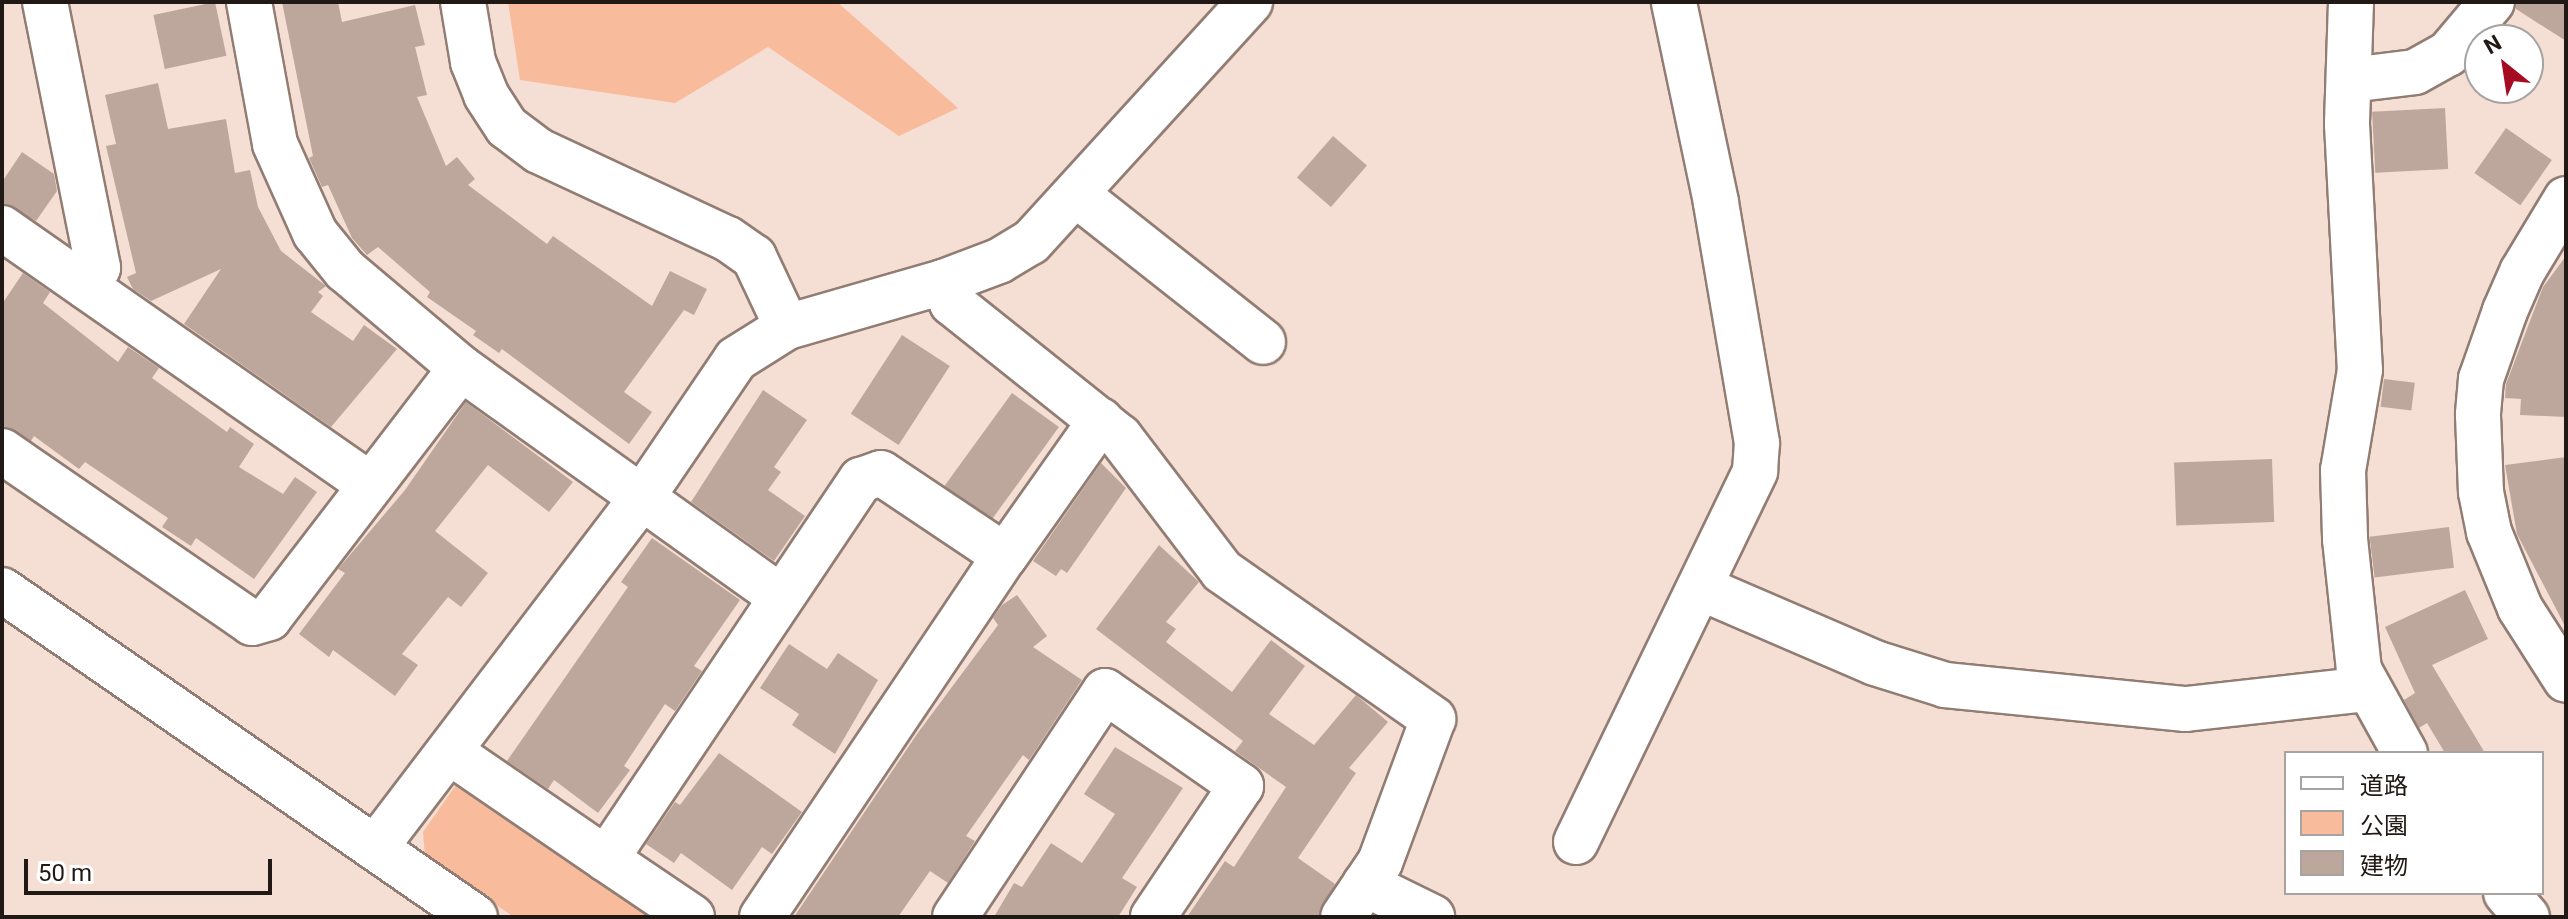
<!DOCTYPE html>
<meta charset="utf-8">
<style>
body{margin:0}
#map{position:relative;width:2568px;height:919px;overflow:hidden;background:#f5ded3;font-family:Roboto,"Noto Sans JP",sans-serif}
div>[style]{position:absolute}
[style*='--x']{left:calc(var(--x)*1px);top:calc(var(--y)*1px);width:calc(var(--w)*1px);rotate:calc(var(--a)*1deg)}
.green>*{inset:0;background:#f8bb9c}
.building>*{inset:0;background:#bda79c;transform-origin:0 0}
.roads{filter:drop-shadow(2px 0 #917d73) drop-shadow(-2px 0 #917d73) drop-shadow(0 2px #917d73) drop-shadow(0 -2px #917d73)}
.minor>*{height:44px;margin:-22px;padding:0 22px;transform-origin:22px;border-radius:22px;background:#fff}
span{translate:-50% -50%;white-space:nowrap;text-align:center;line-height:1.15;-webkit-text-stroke:7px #fff;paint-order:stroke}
.frame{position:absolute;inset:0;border:4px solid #211915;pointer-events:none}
.legend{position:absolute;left:2284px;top:751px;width:260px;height:144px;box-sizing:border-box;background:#fff;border:2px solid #a6a3a1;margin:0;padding:10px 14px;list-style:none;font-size:24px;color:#211915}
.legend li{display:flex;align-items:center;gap:16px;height:40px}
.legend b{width:40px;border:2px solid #a6a3a1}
.north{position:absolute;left:2464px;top:24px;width:80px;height:80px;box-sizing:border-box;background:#fff;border:2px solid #a6a3a1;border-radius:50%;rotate:330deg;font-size:22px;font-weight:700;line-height:32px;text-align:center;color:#211915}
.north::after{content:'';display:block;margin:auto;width:28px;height:36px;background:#a50c22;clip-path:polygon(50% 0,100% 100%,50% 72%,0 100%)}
.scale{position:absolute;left:24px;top:859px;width:248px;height:36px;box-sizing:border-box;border:4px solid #211915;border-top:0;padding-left:10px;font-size:24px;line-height:28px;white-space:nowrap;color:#211915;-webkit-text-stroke:6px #fff;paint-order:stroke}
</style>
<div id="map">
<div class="green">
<i style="clip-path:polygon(508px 2px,837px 2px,958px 108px,899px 136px,768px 47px,675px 103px,520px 80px)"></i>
<i style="clip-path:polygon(461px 778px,666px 917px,514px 917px,425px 856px,423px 832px)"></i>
</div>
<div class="building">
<i style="left:215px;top:2px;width:55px;height:63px;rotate:78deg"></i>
<i style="clip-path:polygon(282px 2px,338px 2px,342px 22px,415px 5px,425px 45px,415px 47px,427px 95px,417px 97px,446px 166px,457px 157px,475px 179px,468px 185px,547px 244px,553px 236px,652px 306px,670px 271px,707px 289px,694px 315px,684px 310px,624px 392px,652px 412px,629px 444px,502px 349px,499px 353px,473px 335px,476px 331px,427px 297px,430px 292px,378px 247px,367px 255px,352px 238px,328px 185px,322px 187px,309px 158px,313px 156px)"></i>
<i style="clip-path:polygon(2516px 2px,2566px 2px,2566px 41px,2516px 9px)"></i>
<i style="clip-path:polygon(158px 83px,168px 129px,226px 119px,235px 173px,250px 170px,258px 207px,281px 251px,326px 286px,318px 292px,323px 296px,311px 312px,353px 341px,364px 325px,397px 349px,331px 427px,184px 324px,221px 269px,151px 301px,133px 289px,127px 277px,136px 273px,106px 146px,116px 144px,105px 95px)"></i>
<i style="left:2445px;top:108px;width:61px;height:73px;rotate:87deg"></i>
<i style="left:2506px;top:128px;width:56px;height:55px;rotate:35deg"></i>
<i style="left:1333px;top:136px;width:45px;height:55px;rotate:41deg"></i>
<i style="clip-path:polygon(22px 152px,54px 174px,57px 191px,36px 221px,2px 203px,2px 182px)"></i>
<i style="clip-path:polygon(2566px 256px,2566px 417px,2520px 415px,2521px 399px,2505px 398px,2506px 384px,2543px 287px)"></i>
<i style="clip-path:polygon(23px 273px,50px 292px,43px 303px,118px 362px,128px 347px,159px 368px,152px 378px,227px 432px,230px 427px,254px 444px,239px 467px,283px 494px,295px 477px,317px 492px,254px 579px,196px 538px,191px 546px,162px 527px,168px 518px,85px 462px,79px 469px,34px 436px,31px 441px,2px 426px,2px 304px)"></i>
<i style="left:902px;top:335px;width:57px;height:94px;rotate:33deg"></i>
<i style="left:2384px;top:379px;width:31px;height:28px;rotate:7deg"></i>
<i style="clip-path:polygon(763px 390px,807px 420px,774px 467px,781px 472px,768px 490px,805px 516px,774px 561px,691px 502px)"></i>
<i style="left:1012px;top:393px;width:58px;height:115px;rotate:36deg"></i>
<i style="clip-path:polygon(466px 402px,573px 482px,549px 512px,488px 465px,435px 531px,488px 573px,461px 607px,448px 597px,402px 654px,418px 665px,395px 696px,333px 650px,329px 657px,299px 634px,345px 573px,338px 569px,405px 490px)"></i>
<i style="clip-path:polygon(2566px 457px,2566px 628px,2517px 534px,2505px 465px)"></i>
<i style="left:2272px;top:459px;width:63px;height:98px;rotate:88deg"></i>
<i style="clip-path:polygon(1101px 463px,1126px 488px,1067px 573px,1061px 569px,1056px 576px,1033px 561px)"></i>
<i style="left:2449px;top:527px;width:41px;height:80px;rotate:83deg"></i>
<i style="clip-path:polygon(652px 538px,740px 600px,694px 666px,702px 671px,675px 711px,665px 704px,624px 766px,630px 770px,598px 813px,554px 780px,548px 789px,507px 761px,628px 587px,621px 582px)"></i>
<i style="clip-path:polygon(1159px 545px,1199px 582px,1166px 622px,1176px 629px,1166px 642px,1232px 692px,1271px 640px,1305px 666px,1269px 714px,1314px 745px,1356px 695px,1388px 722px,1349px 768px,1356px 773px,1298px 858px,1335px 884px,1318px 917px,1187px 917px,1225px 861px,1234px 867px,1286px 787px,1235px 751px,1243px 741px,1096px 629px)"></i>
<i style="clip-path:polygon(2465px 590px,2488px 639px,2432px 665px,2485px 753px,2445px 753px,2427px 723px,2419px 728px,2404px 700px,2415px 693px,2385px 627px)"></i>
<i style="clip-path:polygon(1017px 595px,1047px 636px,1033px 647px,1082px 680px,1029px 760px,1023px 755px,966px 836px,975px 841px,948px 883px,930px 871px,898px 917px,794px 917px,917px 734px,998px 625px,993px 618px,1002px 605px)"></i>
<i style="clip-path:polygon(789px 644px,827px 669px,838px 653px,878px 680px,835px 754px,792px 725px,799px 714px,760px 688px)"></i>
<i style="clip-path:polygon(1115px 747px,1183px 788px,1122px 878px,1137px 887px,1118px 917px,994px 917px,1014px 883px,1022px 887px,1051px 843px,1082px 863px,1115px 814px,1084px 794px)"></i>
<i style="clip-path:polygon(719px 753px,802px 812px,772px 854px,762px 847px,732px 890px,681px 853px,674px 863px,646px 844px,675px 802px,680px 805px)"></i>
</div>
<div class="roads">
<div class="minor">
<i style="--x:45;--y:2;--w:271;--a:78.7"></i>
<i style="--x:98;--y:268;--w:22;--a:120"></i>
<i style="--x:249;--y:2;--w:144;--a:79.6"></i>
<i style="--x:275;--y:144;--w:98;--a:65.8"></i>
<i style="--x:315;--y:233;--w:48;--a:51"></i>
<i style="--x:345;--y:270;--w:152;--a:40.2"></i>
<i style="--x:461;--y:368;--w:393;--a:35.6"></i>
<i style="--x:463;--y:2;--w:61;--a:80.5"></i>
<i style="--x:473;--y:62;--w:35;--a:68"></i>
<i style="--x:486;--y:95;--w:38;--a:57"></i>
<i style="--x:507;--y:127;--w:40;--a:37"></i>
<i style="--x:539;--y:151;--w:208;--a:25"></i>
<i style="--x:728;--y:239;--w:32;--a:35"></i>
<i style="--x:754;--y:257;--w:77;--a:64.8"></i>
<i style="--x:2351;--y:2;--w:122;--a:91.9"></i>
<i style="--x:2347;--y:124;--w:246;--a:87"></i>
<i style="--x:2360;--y:370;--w:101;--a:99.6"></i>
<i style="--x:2343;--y:470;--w:69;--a:88.3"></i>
<i style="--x:2345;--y:539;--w:132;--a:83.9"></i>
<i style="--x:2359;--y:670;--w:95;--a:61"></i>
<i style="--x:2350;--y:80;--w:65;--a:-7"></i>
<i style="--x:2415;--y:72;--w:38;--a:-29"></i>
<i style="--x:2448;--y:54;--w:68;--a:-49.8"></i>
<i style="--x:1077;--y:195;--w:237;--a:38.3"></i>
<i style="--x:2566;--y:199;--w:85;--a:121.1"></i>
<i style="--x:2522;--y:272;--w:43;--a:113.6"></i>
<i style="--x:2505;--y:311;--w:72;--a:109.4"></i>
<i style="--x:2481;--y:379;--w:36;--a:95"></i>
<i style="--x:2478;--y:415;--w:77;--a:87.8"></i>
<i style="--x:2481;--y:492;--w:41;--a:78.7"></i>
<i style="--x:2489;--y:532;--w:82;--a:67.8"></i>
<i style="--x:2520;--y:608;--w:85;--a:57.4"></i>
<i style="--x:2;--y:228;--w:449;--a:34.9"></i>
<i style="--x:943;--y:282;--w:23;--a:67"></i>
<i style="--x:952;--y:303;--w:215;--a:38.6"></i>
<i style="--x:1120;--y:437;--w:168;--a:52.7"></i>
<i style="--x:1222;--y:571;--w:258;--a:35"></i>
<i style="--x:1433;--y:719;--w:153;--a:110.3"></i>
<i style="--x:1380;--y:862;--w:66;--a:123.9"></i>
<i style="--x:2;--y:451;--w:303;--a:34.5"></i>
<i style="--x:252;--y:623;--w:18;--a:-16"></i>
<i style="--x:269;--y:618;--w:315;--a:-52.5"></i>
<i style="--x:1701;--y:588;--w:189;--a:23.3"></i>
<i style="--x:1875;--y:663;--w:73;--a:17.4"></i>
<i style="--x:1945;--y:685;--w:242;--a:5.7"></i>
<i style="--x:2186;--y:709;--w:183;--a:-6.3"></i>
<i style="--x:2;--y:590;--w:575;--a:34.66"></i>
<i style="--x:466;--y:763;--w:170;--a:34.4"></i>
<i style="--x:1576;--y:842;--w:412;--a:-64.2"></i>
<i style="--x:1755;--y:471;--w:28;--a:-86"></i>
<i style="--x:1757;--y:443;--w:244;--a:-99.7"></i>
<i style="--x:1716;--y:202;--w:204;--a:-101.9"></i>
<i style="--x:375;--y:848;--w:439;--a:-52.7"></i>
<i style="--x:641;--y:499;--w:169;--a:-55.8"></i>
<i style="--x:736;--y:359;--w:60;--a:-32.1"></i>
<i style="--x:787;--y:327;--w:162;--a:-16.1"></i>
<i style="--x:943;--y:282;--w:60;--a:-20.6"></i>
<i style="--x:999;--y:261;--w:37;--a:-31"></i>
<i style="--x:1031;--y:242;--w:325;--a:-47.6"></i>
<i style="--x:1365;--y:884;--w:75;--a:26.2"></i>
<i style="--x:2506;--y:893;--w:32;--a:49"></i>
<i style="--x:692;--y:917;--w:104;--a:-146"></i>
<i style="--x:606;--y:859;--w:457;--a:-56.1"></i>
<i style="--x:861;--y:480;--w:21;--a:-19"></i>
<i style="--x:881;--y:473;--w:149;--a:33.8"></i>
<i style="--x:1005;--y:556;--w:166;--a:-54.8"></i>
<i style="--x:762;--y:917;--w:435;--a:-56.1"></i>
<i style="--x:955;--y:917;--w:271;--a:-56.4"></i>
<i style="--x:1105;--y:691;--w:166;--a:34.9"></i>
<i style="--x:1241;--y:786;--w:158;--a:123.9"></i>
</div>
</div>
<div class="frame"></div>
<ul class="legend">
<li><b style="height:10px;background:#fff"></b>道路</li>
<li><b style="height:22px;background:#f8bb9c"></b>公園</li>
<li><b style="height:22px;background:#bda79c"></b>建物</li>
</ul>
<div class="north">N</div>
<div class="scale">50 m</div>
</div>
